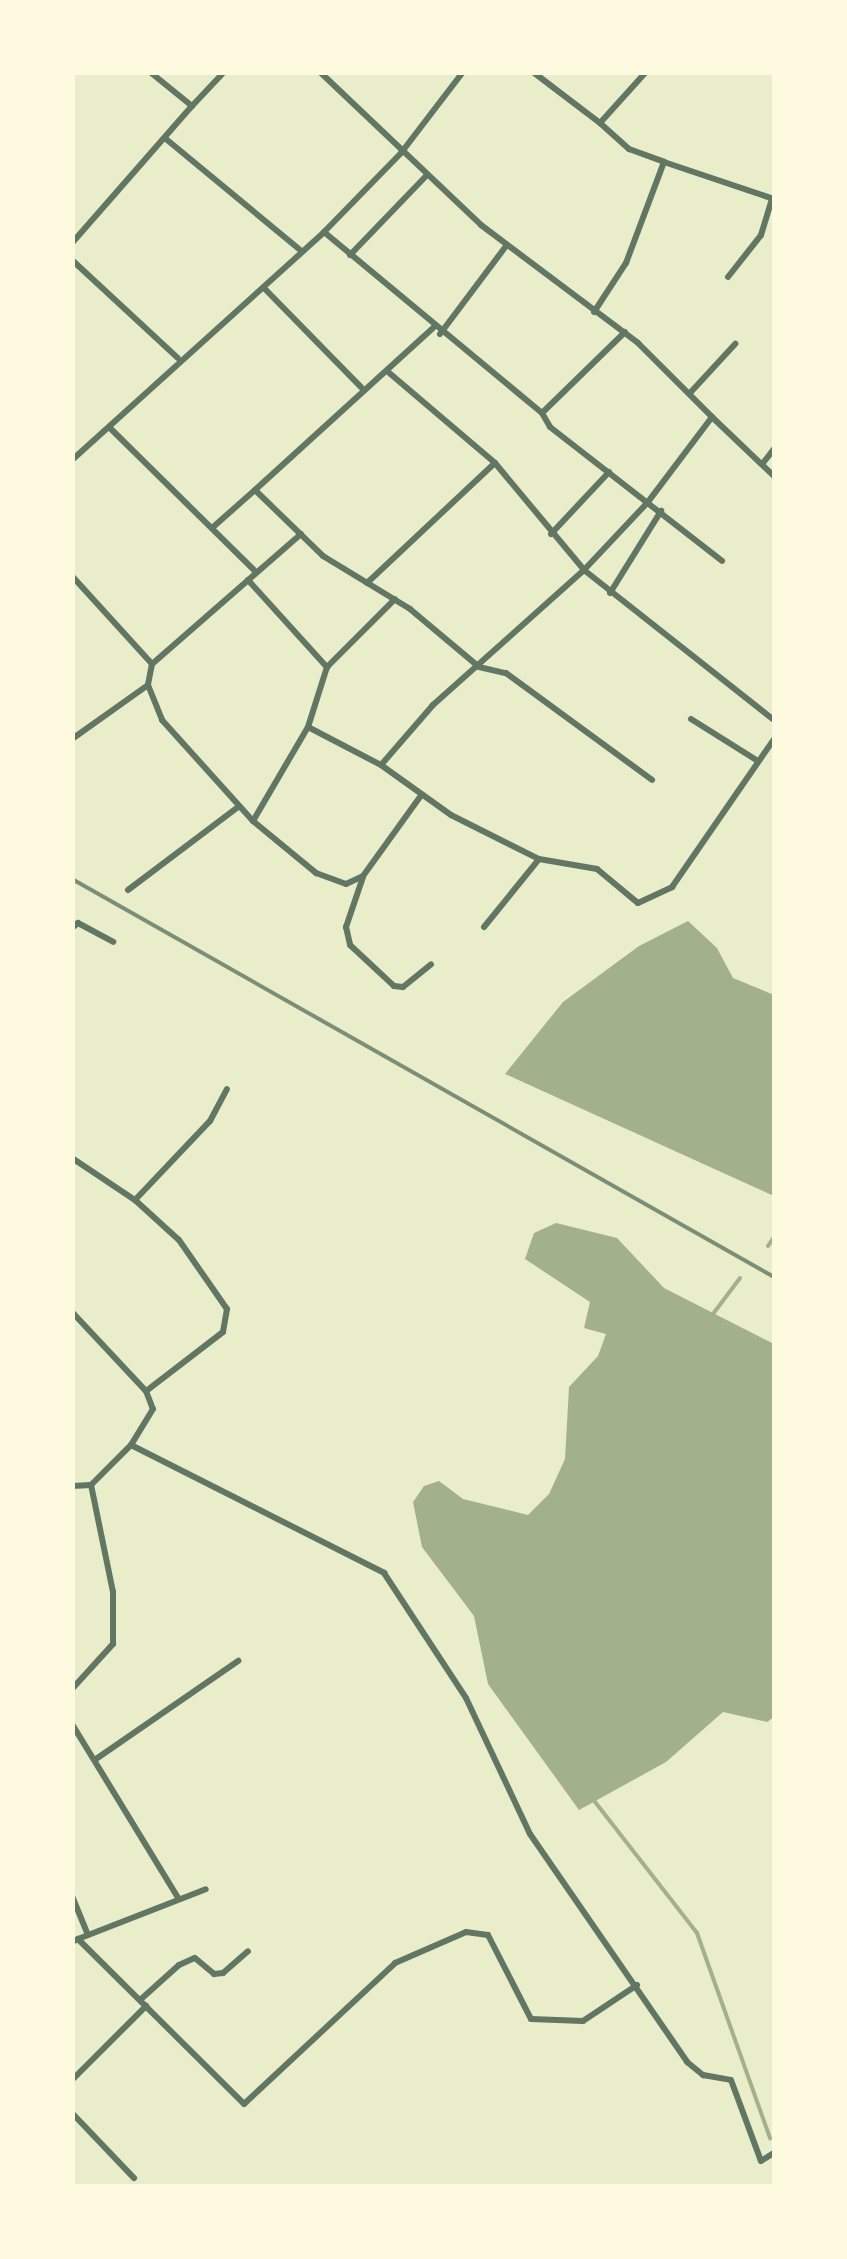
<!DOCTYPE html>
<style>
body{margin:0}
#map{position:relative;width:847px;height:2259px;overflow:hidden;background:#e9edc9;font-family:Helvetica,sans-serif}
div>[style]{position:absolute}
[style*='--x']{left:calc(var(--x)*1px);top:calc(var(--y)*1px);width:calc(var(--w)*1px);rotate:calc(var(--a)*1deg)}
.water>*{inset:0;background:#a3b18a}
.stream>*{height:4px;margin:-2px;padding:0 2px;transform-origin:2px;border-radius:2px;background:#a3b18a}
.minor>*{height:6px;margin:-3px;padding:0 3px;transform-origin:3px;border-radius:3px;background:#617663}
.rail>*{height:4px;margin:-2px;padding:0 2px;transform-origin:2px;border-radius:2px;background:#7c8e77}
span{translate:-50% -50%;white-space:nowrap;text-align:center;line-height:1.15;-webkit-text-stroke:10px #fefae0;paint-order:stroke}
.frame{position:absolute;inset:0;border:75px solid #fefae0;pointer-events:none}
</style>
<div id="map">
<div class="water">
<i style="clip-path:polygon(688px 921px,717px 948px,733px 978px,774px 995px,774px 1196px,505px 1074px,563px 1002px,639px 946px)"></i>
<i style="clip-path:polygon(556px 1223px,617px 1238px,664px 1288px,774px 1344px,774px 1717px,767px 1722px,723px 1712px,666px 1762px,579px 1810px,488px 1684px,474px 1616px,422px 1547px,413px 1502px,424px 1486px,439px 1481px,463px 1499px,528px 1515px,549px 1494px,565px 1459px,569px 1387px,598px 1356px,606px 1334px,584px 1328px,590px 1302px,525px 1259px,534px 1233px)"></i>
</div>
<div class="stream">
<i style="--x:768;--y:1246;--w:11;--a:-56"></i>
<i style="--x:713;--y:1314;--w:45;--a:-53.1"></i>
<i style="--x:592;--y:1798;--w:171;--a:52.1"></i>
<i style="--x:697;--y:1933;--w:218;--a:70.4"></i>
</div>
<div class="minor">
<i style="--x:320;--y:72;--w:222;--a:43.5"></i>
<i style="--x:481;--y:225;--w:196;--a:36.9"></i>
<i style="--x:638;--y:343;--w:105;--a:45"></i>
<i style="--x:712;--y:417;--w:106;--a:127"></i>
<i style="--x:648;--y:502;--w:93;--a:133.3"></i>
<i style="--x:584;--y:570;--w:203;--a:138.2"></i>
<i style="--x:433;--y:705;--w:79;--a:130.9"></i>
<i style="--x:381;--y:765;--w:86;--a:35.5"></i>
<i style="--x:451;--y:815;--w:98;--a:26.6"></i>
<i style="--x:539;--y:859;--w:59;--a:9.8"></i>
<i style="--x:597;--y:869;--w:53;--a:39.7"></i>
<i style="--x:638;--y:903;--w:38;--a:-25"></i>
<i style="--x:672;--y:887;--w:180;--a:-55.4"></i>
<i style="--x:533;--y:72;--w:84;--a:37.3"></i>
<i style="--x:600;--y:123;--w:69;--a:-48"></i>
<i style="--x:192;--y:106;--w:47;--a:-46.7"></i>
<i style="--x:600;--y:123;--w:39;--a:42"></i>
<i style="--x:629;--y:149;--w:37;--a:20"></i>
<i style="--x:166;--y:139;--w:173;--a:39.6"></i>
<i style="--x:324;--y:232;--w:283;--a:39.7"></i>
<i style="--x:542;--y:413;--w:16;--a:60"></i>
<i style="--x:550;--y:427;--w:218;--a:37.9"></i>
<i style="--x:72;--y:243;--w:182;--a:-48.8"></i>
<i style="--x:192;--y:106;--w:54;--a:-141"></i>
<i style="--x:350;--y:255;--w:111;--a:-46.1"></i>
<i style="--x:72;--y:260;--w:144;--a:42.8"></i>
<i style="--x:728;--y:277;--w:53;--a:-51.8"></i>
<i style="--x:761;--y:235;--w:39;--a:-73"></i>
<i style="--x:264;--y:288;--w:139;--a:45.6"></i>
<i style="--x:594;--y:312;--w:59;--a:-56.9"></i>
<i style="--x:626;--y:263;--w:108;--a:-69.4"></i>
<i style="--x:664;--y:162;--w:116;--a:18.6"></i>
<i style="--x:433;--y:328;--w:241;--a:137.7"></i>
<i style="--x:255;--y:490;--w:95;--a:44.1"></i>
<i style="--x:323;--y:556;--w:102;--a:31.3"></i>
<i style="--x:410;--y:609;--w:90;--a:40"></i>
<i style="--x:479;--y:667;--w:28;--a:13"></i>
<i style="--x:506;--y:673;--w:181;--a:36.2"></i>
<i style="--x:440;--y:334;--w:110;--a:-53.1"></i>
<i style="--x:387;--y:371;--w:142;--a:40.4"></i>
<i style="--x:690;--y:393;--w:67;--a:-47.4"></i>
<i style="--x:542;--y:413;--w:116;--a:-44.3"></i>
<i style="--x:712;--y:417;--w:86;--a:43.6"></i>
<i style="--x:111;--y:429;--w:202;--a:44.6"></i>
<i style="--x:72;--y:460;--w:340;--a:-42.1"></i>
<i style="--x:324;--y:232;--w:110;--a:-45.7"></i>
<i style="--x:401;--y:153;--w:102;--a:-52.6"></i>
<i style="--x:763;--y:463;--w:18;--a:-52"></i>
<i style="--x:212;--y:528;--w:57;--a:-41.5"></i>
<i style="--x:301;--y:534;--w:198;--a:138.9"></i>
<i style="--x:152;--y:664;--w:21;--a:101"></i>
<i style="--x:148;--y:685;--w:38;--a:68"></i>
<i style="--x:162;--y:720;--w:136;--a:48"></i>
<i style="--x:253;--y:821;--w:82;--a:39.5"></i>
<i style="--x:316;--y:873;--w:32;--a:20"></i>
<i style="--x:346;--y:884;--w:19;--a:-25"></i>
<i style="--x:363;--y:876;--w:97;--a:-54.2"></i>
<i style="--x:551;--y:534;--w:85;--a:-46.9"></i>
<i style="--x:72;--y:576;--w:119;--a:47.7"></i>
<i style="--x:248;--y:580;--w:118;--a:47.8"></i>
<i style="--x:367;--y:583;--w:175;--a:-43.2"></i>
<i style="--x:495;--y:463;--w:139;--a:50.2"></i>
<i style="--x:584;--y:570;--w:242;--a:38.3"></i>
<i style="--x:610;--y:593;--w:97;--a:-58.1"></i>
<i style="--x:691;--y:719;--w:79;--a:32.1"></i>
<i style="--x:308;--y:727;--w:82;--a:27.5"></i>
<i style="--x:72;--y:739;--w:93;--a:-35.4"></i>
<i style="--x:253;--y:821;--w:109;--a:-59.7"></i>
<i style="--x:308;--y:727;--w:63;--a:-72.4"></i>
<i style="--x:327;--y:667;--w:96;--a:-45"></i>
<i style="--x:363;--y:877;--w:53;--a:108.8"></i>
<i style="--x:346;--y:927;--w:18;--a:77"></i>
<i style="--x:350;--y:945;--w:60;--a:43"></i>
<i style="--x:394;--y:986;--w:9;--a:6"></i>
<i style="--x:403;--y:987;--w:36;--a:-39"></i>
<i style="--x:128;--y:890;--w:138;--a:-37"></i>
<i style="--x:484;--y:927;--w:87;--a:-51"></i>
<i style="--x:72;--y:928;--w:8;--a:-40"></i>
<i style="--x:78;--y:923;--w:40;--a:28"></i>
<i style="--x:72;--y:1158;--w:76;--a:33.7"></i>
<i style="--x:135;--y:1200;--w:59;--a:42.3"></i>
<i style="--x:179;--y:1240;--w:84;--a:55.2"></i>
<i style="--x:227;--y:1309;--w:23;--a:100"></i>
<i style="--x:223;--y:1332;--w:97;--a:142.5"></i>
<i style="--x:135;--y:1200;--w:109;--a:-46.5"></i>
<i style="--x:210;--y:1121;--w:36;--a:-62"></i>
<i style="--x:72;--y:1312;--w:108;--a:46.9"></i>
<i style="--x:146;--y:1391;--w:19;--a:69"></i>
<i style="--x:153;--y:1409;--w:42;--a:121.4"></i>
<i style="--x:72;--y:1486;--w:19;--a:-3"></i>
<i style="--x:91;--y:1485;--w:57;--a:-45"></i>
<i style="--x:131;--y:1445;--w:284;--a:26.8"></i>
<i style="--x:384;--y:1573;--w:149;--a:56.7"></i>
<i style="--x:466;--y:1698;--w:150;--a:64.8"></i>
<i style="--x:530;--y:1834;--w:277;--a:55.4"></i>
<i style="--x:687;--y:2062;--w:21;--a:39"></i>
<i style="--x:703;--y:2075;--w:28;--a:10"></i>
<i style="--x:731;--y:2080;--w:86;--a:69.7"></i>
<i style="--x:761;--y:2161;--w:15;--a:-32"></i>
<i style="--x:72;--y:1689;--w:61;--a:-47.7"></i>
<i style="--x:113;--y:1644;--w:52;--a:-90"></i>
<i style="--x:113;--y:1592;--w:109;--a:-101.6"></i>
<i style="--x:72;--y:1724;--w:205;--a:58.6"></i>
<i style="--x:96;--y:1759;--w:173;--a:-34.6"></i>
<i style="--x:72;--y:1896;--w:42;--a:67.7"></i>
<i style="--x:78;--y:1939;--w:137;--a:-21.3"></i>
<i style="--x:72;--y:1942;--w:7;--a:-27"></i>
<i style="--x:78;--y:1939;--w:234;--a:44.8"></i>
<i style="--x:244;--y:2104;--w:207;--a:-43"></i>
<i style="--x:395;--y:1963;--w:77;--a:-23.6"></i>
<i style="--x:466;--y:1932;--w:22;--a:8"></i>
<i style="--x:488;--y:1935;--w:94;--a:62.9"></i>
<i style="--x:531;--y:2019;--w:52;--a:2.2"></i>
<i style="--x:583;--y:2021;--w:65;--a:-33.7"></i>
<i style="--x:140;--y:2000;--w:52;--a:-41.9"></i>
<i style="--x:179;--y:1965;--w:17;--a:-24"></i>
<i style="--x:195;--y:1958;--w:25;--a:40"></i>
<i style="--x:214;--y:1974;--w:9;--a:-6"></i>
<i style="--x:223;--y:1973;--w:33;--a:-41"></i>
<i style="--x:72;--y:2080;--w:105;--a:-45"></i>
<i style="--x:72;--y:2113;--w:90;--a:46.4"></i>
</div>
<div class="rail">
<i style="--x:72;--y:879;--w:807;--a:29.55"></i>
</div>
<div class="frame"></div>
</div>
